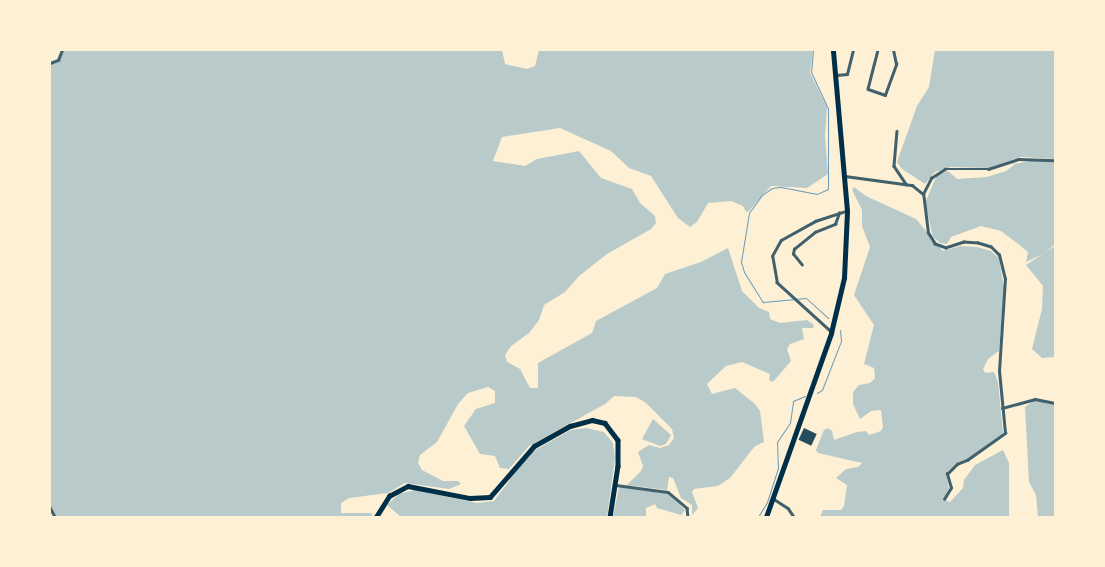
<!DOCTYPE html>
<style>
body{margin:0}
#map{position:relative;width:1105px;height:567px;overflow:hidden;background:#fdf0d5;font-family:Roboto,sans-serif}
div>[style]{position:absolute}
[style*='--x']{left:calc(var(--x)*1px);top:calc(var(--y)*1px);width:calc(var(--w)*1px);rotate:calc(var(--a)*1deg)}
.green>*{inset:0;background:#b9caca}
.stream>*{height:1px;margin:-0.5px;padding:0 0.5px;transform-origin:0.5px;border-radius:0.5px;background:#669bbc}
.building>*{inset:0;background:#264d5e;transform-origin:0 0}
.minor>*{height:2.5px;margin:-1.25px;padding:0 1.25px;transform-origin:1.25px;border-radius:1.25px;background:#3f606c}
.trunk>*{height:4.5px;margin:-2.25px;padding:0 2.25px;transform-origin:2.25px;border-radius:2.25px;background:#003049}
span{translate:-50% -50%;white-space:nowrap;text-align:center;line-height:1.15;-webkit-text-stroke:4px #fdf0d5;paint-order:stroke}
.frame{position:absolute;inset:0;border:51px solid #fdf0d5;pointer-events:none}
</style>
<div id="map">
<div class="green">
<i style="clip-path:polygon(64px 50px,502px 50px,505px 64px,527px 69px,535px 66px,539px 50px,813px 50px,810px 73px,827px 107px,825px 136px,828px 174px,807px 188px,771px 186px,749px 211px,746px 212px,743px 206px,731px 201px,708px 203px,697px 222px,690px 227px,678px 218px,651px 176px,629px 168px,611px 151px,560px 128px,502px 137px,493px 161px,525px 166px,537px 159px,579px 151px,601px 178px,632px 189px,640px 203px,655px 216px,656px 223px,651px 229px,607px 254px,579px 276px,565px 292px,544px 305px,539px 320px,529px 333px,511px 346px,505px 355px,507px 362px,520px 369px,530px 388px,538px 388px,538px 363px,592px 333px,596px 321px,657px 288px,665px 274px,701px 262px,728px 248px,742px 291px,759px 308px,769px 312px,770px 319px,780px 323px,807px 320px,814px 325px,813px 328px,802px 328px,804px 339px,790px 344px,787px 349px,791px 361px,773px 382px,769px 380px,770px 374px,742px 362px,726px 366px,707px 384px,712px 394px,735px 388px,755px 404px,760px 411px,764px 442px,755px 446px,730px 478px,718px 486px,694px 489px,692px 492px,698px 508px,692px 515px,692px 505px,681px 498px,673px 478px,669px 477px,667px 490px,627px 485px,641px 471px,643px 466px,638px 452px,649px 445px,660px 448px,669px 445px,674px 438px,672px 429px,646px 403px,636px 397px,614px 396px,605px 404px,529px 446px,509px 469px,500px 468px,495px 456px,480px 454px,464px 426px,476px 409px,495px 403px,495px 391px,488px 387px,468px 393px,458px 404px,437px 442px,420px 455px,418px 463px,422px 470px,443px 481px,458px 481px,461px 484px,449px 489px,405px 483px,388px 493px,349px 498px,341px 503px,341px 513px,371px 513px,373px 517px,56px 517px,50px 504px,50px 65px,60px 60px)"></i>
<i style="clip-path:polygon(935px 50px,1055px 50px,1055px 159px,1021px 157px,988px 168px,951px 167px,935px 172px,925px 184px,902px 169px,897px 162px,917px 106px,929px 87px)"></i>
<i style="clip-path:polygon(1034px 160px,1055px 162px,1055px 244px,1045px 253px,1026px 262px,1028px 252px,1017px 243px,1001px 231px,981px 226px,951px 237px,947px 244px,940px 243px,933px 237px,925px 203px,937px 175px,948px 171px,957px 179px,987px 177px,1006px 171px,1015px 164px)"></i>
<i style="clip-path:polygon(854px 187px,866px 196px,916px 219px,943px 251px,961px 246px,977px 247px,991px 251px,999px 258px,1004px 288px,999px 351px,988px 359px,983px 369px,985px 373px,994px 372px,998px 382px,1003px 433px,968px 459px,956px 463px,946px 473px,949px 489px,943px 499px,950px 502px,963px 488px,964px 480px,975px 465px,1003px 450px,1009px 463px,1009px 517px,820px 517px,823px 510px,841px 510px,844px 506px,847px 485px,836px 478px,846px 469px,858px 467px,862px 463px,818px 453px,816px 450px,824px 430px,828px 428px,832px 431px,834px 440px,857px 432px,866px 431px,869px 435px,881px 431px,883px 427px,881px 410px,871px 411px,860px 419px,853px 404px,853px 392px,859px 385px,870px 383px,875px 378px,874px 368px,864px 364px,874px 325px,854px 295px,870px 247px,862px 226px,862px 210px,852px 190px)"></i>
<i style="clip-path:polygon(1055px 246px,1055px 357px,1042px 358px,1032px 349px,1042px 309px,1043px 286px,1026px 265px)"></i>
<i style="clip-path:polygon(1035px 400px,1055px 404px,1055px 517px,1038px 517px,1036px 495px,1029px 482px,1025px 407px)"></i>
<i style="clip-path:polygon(653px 419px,671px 435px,666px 444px,660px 446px,642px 439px)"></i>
<i style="clip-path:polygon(586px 428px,604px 432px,613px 443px,615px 458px,607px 517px,401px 517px,387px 505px,399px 494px,415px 490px,477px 503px,494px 501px,530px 453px,571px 430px)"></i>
<i style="clip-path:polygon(619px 487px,668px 493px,685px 510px,681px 515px,657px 508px,655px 504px,646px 508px,646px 517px,613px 517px)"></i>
</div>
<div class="stream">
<i style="--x:813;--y:50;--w:22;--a:95"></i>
<i style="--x:811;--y:72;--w:40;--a:65"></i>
<i style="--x:828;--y:108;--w:81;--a:90"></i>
<i style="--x:828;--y:189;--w:12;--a:156"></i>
<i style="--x:817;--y:194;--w:38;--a:-169"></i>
<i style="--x:780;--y:187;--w:8;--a:173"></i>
<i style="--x:772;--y:188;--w:12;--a:145"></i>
<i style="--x:762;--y:195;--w:22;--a:126"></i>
<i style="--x:749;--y:213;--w:50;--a:99.3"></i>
<i style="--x:741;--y:262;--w:10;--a:73"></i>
<i style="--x:744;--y:272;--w:36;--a:58"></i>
<i style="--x:763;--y:302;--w:43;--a:-5.3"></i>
<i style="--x:806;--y:298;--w:30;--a:42"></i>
<i style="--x:817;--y:393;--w:6;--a:-31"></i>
<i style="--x:822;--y:390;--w:53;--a:-68.8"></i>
<i style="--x:841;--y:341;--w:11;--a:-95"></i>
<i style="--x:758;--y:517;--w:17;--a:-59"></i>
<i style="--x:767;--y:502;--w:35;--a:-72"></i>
<i style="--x:778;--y:469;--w:27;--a:-92"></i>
<i style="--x:777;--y:442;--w:23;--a:-56"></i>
<i style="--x:790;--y:423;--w:22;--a:-82"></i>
<i style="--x:793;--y:401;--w:13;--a:-23"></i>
</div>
<div class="building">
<i style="left:804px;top:428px;width:14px;height:13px;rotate:25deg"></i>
</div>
<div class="minor">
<i style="--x:878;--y:50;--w:40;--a:104.4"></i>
<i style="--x:868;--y:89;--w:18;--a:19"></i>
<i style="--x:885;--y:95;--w:33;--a:-70"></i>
<i style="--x:896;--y:64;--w:14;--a:-102"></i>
<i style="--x:50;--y:63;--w:9;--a:-21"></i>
<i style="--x:58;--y:60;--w:11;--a:-68"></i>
<i style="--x:836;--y:75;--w:11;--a:-5"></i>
<i style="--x:847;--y:74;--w:25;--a:-76"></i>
<i style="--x:897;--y:131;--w:35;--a:95"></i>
<i style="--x:894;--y:166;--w:22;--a:56"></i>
<i style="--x:845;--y:176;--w:68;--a:7.7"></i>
<i style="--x:912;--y:185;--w:13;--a:39"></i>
<i style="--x:802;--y:265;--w:14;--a:-129"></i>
<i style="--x:793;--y:254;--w:5;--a:-79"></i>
<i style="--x:794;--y:249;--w:27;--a:-39"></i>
<i style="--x:815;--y:232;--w:22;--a:-22"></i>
<i style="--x:835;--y:224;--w:12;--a:-70"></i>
<i style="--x:830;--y:331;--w:72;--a:-137.8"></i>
<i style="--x:777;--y:283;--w:27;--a:-100"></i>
<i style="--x:772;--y:256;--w:18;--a:-61"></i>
<i style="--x:781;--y:240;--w:39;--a:-29"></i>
<i style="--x:815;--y:221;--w:33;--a:-18"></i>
<i style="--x:1002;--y:408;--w:34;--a:-15"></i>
<i style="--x:1035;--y:399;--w:20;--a:11"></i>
<i style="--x:616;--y:485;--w:52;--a:7.7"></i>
<i style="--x:668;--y:492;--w:25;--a:40"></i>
<i style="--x:687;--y:508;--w:9;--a:84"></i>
<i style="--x:774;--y:499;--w:17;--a:33"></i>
<i style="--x:788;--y:508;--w:11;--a:56"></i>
<i style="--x:944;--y:499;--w:13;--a:-58"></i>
<i style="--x:951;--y:488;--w:15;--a:-106"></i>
<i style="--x:947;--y:474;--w:14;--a:-45"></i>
<i style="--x:957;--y:464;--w:11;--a:-22"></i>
<i style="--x:967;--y:460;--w:47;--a:-35.4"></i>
<i style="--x:1005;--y:433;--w:62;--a:-95.5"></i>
<i style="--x:999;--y:371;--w:92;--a:-86.3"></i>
<i style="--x:1005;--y:279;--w:25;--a:-104"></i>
<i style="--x:999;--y:255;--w:11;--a:-135"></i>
<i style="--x:991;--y:247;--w:14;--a:-163"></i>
<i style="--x:978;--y:243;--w:14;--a:-176"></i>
<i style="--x:964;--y:242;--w:19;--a:162"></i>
<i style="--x:946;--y:248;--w:12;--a:-160"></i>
<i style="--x:935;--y:244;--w:13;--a:-122"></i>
<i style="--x:928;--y:233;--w:39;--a:-97"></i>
<i style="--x:923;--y:194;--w:18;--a:-63"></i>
<i style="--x:931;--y:178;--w:17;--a:-33"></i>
<i style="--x:945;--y:169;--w:43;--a:0"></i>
<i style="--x:988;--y:169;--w:32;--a:-18"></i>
<i style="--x:1018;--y:159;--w:37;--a:2"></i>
<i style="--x:50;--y:507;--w:11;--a:63"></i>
</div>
<div class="trunk">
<i style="--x:376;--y:517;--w:25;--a:-58"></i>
<i style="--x:389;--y:496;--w:21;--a:-28"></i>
<i style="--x:408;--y:486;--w:63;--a:11"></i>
<i style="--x:470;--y:498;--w:20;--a:-3"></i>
<i style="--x:490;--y:497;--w:67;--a:-49.2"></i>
<i style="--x:534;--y:446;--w:41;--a:-29.1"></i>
<i style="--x:570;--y:426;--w:23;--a:-15"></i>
<i style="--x:592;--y:420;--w:13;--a:13"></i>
<i style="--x:605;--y:423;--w:21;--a:53"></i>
<i style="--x:618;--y:440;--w:26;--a:90"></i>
<i style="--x:618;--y:466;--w:52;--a:98.9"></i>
<i style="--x:766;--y:517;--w:195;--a:-70.5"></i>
<i style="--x:831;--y:333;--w:57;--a:-76.7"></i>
<i style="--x:844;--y:278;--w:67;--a:-87.4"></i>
<i style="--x:847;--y:211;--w:162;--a:-95"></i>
</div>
<div class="frame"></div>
</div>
